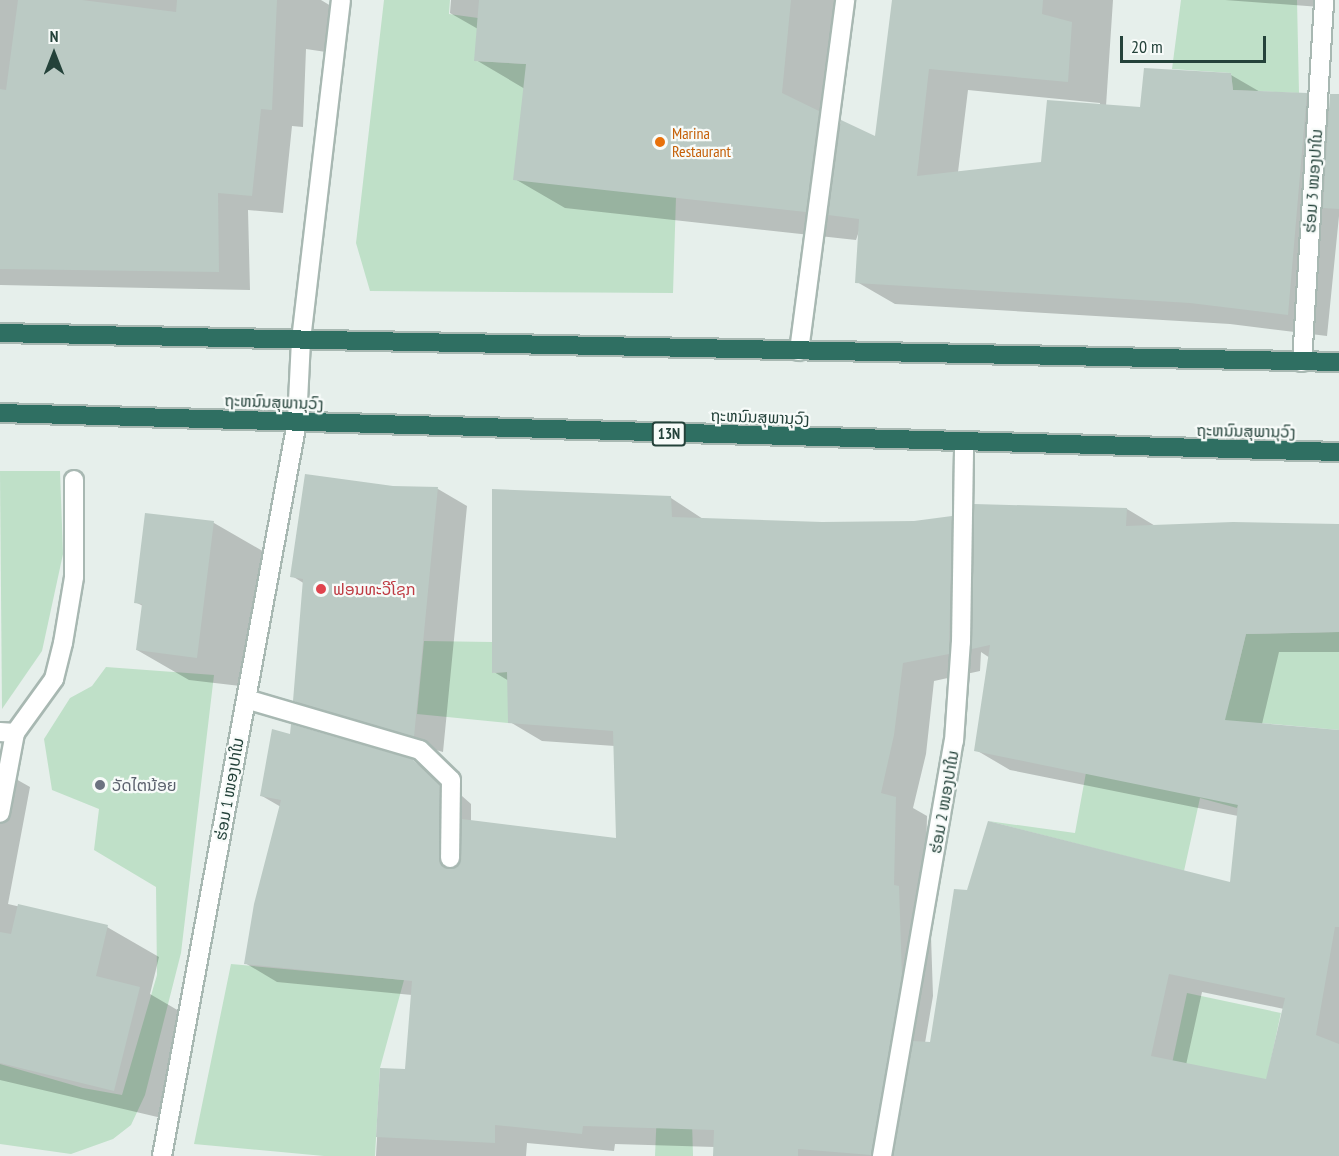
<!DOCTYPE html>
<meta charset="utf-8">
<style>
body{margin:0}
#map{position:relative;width:1339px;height:1156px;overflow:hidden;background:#e6efeb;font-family:"PT Sans Narrow","Noto Sans Lao",sans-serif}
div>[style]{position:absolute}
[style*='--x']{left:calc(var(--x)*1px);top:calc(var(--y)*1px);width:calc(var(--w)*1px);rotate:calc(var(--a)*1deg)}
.green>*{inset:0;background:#bfe0c8;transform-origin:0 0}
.shadow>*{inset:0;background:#0003}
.building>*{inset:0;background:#bbcac4}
.roads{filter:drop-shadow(2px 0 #a8b8b2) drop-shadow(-2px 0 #a8b8b2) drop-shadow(0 2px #a8b8b2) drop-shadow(0 -2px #a8b8b2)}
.lane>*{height:18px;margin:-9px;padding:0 9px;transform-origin:9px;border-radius:9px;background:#fff}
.street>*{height:18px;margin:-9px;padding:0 9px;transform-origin:9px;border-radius:9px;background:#fff}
.highway>*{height:18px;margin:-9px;padding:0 9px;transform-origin:9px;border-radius:9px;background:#2f6f62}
.dots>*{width:16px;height:16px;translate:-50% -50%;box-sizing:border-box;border:3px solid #f7fbf9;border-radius:50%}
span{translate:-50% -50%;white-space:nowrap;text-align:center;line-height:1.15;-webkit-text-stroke:4.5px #f7fbf9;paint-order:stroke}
.shield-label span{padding:2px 4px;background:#f7fbf9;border:2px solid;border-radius:4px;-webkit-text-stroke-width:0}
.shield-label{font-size:15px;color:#24423a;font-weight:700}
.food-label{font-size:16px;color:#c56008}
.left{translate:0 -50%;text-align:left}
.street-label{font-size:16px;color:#24423a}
.health-label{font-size:16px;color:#be3a42}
.worship-label{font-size:16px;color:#5b616d}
.north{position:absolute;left:24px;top:24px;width:60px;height:60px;-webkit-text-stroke:4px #f7fbf9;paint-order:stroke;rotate:0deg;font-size:16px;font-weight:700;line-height:24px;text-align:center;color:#24423a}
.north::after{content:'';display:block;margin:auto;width:21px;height:27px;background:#24423a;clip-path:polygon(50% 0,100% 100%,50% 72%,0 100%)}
.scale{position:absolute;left:1120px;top:36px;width:146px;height:27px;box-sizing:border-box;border:3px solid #24423a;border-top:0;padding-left:8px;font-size:18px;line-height:21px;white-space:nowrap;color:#24423a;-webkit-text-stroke:4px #f7fbf9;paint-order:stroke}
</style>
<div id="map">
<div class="green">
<i style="clip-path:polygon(384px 0,450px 0,449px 14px,478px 18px,475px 61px,526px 64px,676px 197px,673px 293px,370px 291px,356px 243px)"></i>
<i style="clip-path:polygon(1181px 0,1297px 0,1299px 93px,1233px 90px,1231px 73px,1172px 69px)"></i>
<i style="clip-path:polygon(0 471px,60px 471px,63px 554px,42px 651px,2px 709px)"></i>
<i style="clip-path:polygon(1339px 632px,1339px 730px,1262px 723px,1237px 808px,1200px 798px,1184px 871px,988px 821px,1075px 833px,1089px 756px,1230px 700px,1246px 634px)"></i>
<i style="clip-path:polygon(424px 641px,492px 642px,492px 673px,508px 672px,508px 723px,417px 714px)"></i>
<i style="clip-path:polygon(106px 667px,214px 675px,181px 953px,145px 1095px,131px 1125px,113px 1139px,71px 1154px,0 1144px,0 1064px,83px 1088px,122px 1095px,157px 975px,156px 887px,94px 850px,99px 809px,52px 790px,44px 739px,70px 698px,92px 686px)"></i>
<i style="clip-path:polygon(231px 964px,404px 980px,380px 1068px,375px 1156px,324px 1156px,194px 1144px)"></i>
<i style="left:1187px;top:993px;width:96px;height:70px;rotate:12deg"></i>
<i style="clip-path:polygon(661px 1019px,689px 1020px,693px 1156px,655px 1156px)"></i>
</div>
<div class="shadow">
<i style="clip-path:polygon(0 0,321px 0,331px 6px,326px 52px,306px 49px,303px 127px,292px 126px,283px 213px,248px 210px,250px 290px,0 285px)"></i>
<i style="clip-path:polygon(evenodd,451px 0,844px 0,832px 120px,876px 138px,893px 0,1113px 0,1106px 106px,1142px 109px,1231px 75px,1262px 93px,1307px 94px,1330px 108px,1339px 96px,1339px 216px,1327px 336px,1230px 324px,895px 304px,857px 282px,860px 228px,856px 240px,565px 208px,515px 179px,525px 89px,476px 60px,478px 29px,450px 13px,451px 0,968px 90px,1100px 103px,1100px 106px,1042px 163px,958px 172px,968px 90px)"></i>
<i style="clip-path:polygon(1225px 0,1335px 0,1334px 8px)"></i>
<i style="clip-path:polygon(393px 488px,438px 489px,467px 506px,443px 752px,323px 717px,294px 700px,305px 584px,292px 576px)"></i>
<i style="clip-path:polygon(evenodd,671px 498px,703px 519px,822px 524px,914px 523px,951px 517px,975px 531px,1127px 509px,1157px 527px,1339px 526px,1339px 652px,1279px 652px,1262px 724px,1339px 732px,1339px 1156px,715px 1156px,715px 1147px,615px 1144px,614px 1151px,527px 1143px,526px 1156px,376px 1156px,381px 1070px,406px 1070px,412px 995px,277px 982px,245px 963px,281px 807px,262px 796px,412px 761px,444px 780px,471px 804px,471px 821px,618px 839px,615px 746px,542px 741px,510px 722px,509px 681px,494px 672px,671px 498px,981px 652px,990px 658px,976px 750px,1010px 770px,1238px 816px,1231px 884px,932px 1043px,925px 1043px,933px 996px,930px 906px,925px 903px,927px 816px,913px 808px,926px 754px,934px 681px,980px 671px,981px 652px,671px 498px,1202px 992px,1284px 1009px,1267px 1081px,1186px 1065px,1202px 992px)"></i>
<i style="clip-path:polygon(146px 514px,214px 523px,266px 553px,249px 687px,189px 680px,137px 650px,143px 606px,135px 602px)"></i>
<i style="clip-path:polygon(0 770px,30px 787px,8px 904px,107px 927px,159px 957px,150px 994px,191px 1018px,166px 1119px,0 1080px)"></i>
</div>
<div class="building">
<i style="clip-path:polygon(18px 0,82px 0,176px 12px,177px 0,277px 0,272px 110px,261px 109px,252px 196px,218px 193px,219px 272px,0 269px,0 89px,6px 90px)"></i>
<i style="clip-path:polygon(479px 0,791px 0,782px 93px,819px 111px,806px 212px,513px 180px,526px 64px,474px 61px)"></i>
<i style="clip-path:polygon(892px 0,1043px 0,1042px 14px,1072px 22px,1068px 82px,929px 69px,917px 176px,1041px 162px,1047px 100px,1140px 107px,1144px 68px,1231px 73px,1233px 90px,1307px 93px,1288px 315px,1190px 303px,855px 283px,859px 219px,828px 215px,841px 120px,875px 136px)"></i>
<i style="clip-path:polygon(1330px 94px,1339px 94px,1339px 209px,1323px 208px)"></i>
<i style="clip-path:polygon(305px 474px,393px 486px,438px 487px,414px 737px,293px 701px,303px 579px,290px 577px)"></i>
<i style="clip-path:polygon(492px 489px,671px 496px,672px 517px,822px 522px,914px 521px,952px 516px,949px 654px,903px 663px,894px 735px,881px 793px,896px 797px,894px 885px,899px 886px,902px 977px,871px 1155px,798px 1149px,798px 1156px,713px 1156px,714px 1130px,583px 1126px,582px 1134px,495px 1125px,495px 1143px,376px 1137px,380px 1068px,405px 1069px,412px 981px,244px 964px,254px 904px,281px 800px,260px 796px,272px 729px,290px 734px,291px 724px,412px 759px,440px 785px,439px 858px,445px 868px,455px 868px,460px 863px,462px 819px,616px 838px,613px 731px,508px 723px,507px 672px,492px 673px)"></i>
<i style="clip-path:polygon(evenodd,974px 504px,1127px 508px,1126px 526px,1233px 522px,1339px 524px,1339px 632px,1246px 634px,1225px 720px,1339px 730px,1339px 927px,1335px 927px,1316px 1035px,1339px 1044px,1339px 1156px,893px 1156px,913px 1041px,930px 1042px,954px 889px,967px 890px,988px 821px,1230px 882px,1238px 805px,974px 751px,990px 645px,972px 649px,974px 504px,1169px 974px,1285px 998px,1266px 1079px,1151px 1056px,1169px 974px)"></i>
<i style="clip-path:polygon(145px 513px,214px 521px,197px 658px,136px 650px,142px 604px,134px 603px)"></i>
<i style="clip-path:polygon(18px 904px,108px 925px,96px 976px,140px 987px,114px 1091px,0 1063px,0 932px,11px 934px)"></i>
</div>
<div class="roads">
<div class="lane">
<i style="--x:799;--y:351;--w:354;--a:-82.5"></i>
</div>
<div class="street">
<i style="--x:1302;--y:362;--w:363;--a:-86.5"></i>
<i style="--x:246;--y:699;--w:181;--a:16.3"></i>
<i style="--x:420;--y:750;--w:43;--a:44.1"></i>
<i style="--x:451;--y:780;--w:78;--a:90.7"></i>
<i style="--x:0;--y:732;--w:15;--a:4"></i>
<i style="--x:15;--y:733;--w:81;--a:100.6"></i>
<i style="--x:15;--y:733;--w:67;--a:-54.2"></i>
<i style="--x:54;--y:679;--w:37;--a:-76"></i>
<i style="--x:63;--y:643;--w:67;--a:-80.5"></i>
<i style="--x:74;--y:577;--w:97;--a:-90"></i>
<i style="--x:162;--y:1156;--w:746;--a:-79.58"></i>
<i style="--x:297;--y:422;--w:82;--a:-87.2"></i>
<i style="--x:301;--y:340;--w:342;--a:-83.3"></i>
<i style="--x:882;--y:1156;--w:421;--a:-80.2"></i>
<i style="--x:954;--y:741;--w:99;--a:-86"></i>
<i style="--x:961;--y:642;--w:199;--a:-89.1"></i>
</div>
<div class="highway">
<i style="--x:0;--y:333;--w:1339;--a:1.24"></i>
<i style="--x:0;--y:413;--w:1340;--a:1.67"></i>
</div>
</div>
<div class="dots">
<i style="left:660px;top:142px;background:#e8710a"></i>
<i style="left:321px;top:589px;background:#e0444e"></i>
<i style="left:100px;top:785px;background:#6b7280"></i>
</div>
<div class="shield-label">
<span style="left:669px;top:434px">13N</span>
</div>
<div class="food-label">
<span class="left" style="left:672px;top:142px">Marina<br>Restaurant</span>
</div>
<div class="street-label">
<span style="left:1313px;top:181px;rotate:-86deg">ຮ່ອມ 3 ໜອງປາໃນ</span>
<span style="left:274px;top:402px;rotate:2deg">ຖະຫນົນສຸພານຸວົງ</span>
<span style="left:760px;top:417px;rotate:2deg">ຖະຫນົນສຸພານຸວົງ</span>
<span style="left:1246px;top:431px;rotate:1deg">ຖະຫນົນສຸພານຸວົງ</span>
<span style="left:229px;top:789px;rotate:-80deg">ຮ່ອມ 1 ໜອງປາໃນ</span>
<span style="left:944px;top:802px;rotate:-80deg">ຮ່ອມ 2 ໜອງປາໃນ</span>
</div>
<div class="health-label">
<span class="left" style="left:333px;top:589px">ຟອນທະວີໂຊກ</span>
</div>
<div class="worship-label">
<span class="left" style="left:112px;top:785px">ວັດໄຕນ້ອຍ</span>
</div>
<div class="north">N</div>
<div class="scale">20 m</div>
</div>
